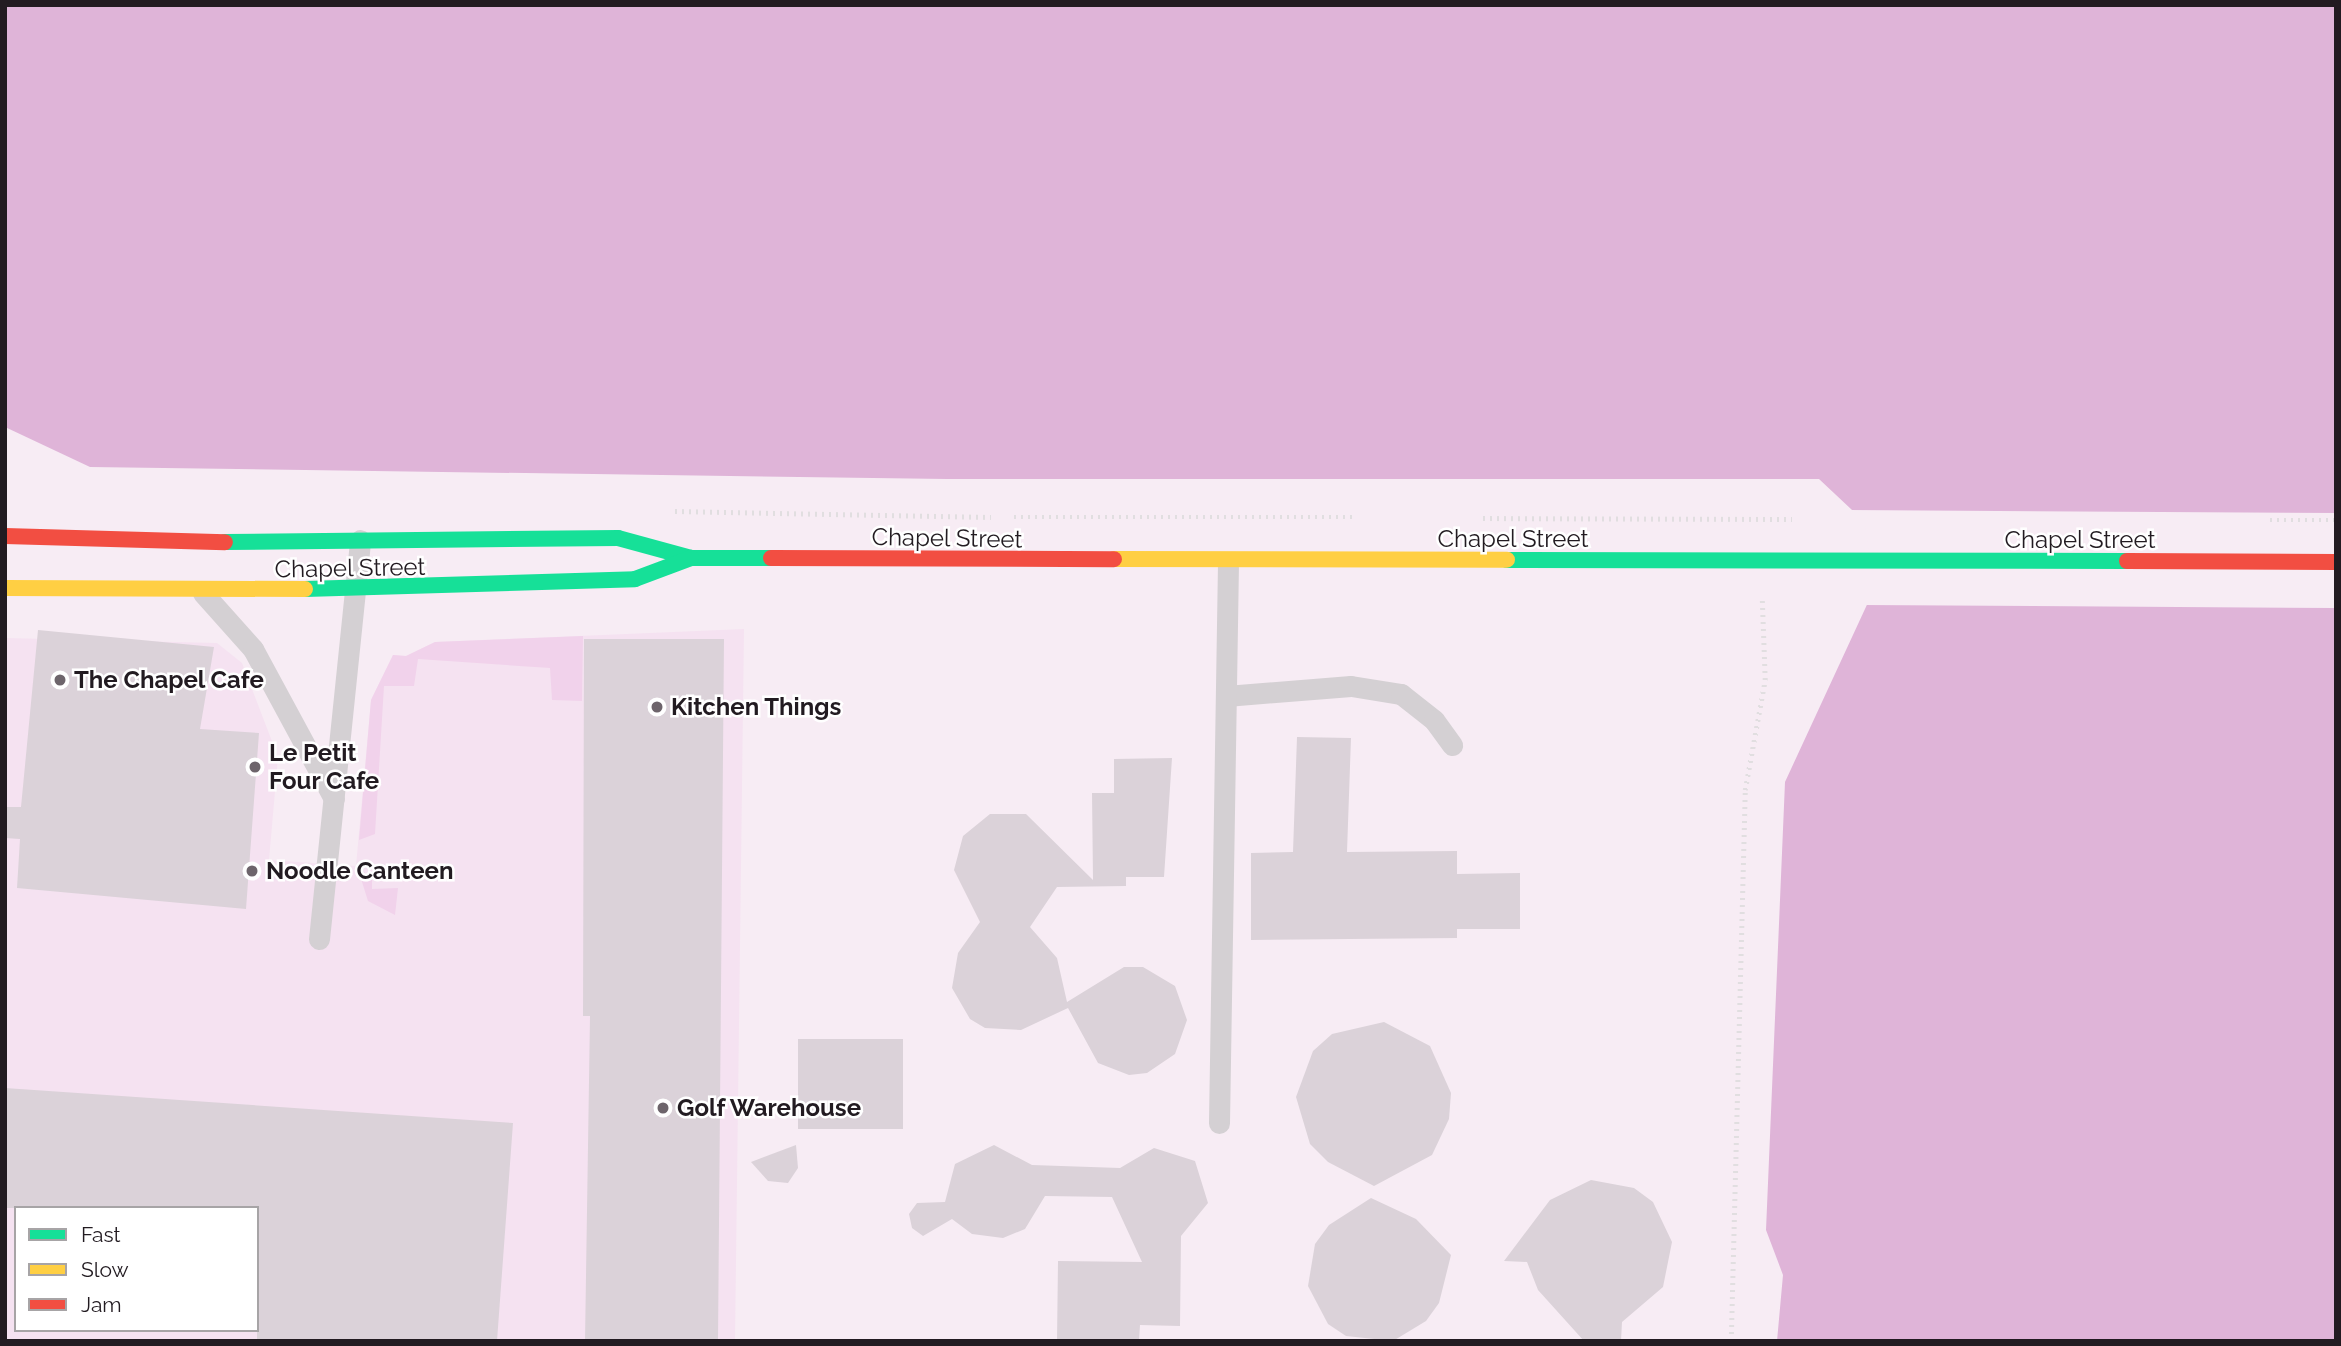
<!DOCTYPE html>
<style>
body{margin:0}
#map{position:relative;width:2341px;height:1346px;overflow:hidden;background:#f7ecf4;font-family:Raleway,sans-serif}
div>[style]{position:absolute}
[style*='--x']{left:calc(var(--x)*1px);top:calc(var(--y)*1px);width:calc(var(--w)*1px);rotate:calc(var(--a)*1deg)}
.built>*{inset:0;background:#f5e2f1}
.green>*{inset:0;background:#f1d2eb}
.water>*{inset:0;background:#dfb4d8}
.pier>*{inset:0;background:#f7ecf4}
.building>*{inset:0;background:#dbd2d9;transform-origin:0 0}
.path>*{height:4.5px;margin-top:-2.25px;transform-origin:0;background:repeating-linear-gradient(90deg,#e1dee0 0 2px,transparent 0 7px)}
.lane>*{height:21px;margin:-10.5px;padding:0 10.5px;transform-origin:10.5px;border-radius:10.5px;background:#d4d0d3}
.fast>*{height:16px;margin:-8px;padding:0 8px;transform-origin:8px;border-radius:8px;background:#16e098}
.slow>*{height:16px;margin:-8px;padding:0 8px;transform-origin:8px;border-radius:8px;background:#ffcf43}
.jam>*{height:16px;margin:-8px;padding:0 8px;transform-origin:8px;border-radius:8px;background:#f24e42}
.dots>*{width:19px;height:19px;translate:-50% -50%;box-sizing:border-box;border:4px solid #fff;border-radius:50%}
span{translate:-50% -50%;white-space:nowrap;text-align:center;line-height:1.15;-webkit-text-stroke:5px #fff;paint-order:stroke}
.street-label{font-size:24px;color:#221b21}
.poi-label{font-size:24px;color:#221b21;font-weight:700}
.left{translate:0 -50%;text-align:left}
.frame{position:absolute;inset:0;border:7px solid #221b21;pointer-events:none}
.legend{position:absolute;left:14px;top:1206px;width:245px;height:126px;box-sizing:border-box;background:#fff;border:2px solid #a7a4a6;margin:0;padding:9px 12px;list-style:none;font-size:21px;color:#221b21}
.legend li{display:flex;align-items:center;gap:14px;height:35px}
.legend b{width:35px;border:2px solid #a7a4a6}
</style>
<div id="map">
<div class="built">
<i style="clip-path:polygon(evenodd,744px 629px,735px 1341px,5px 1341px,5px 638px,217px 643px,242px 663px,278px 757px,269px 860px,356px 866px,371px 700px,393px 655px,406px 656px,435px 642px,744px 629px,16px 1208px,257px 1208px,257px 1330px,16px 1330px,16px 1208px)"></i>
</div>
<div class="green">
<i style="clip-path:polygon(583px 636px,582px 701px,552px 700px,550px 668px,418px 659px,414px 686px,384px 686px,375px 834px,359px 840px,371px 700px,393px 655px,406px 656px,435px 642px)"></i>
<i style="clip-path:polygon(357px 866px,372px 879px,372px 889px,398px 888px,395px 915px,368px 901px)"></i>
</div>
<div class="water">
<i style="clip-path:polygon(5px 5px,2336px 5px,2336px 1341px,1777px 1341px,1783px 1275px,1766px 1230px,1785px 782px,1877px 583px,1868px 525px,1819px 479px,947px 479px,90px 467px,5px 427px)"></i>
</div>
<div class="pier">
<i style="clip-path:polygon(1849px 510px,2336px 513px,2336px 608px,1864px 605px,1874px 583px,1865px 526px)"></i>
</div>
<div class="building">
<i style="clip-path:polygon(38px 630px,214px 647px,200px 729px,259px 733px,246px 909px,17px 888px,20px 839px,5px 838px,5px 807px,21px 807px)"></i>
<i style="clip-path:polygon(584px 639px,724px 639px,718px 1341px,585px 1341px,590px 1016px,583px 1016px)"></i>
<i style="clip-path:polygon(1297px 737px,1351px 738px,1347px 852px,1457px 851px,1457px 874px,1520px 873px,1520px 929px,1457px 929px,1457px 938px,1251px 940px,1251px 853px,1293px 852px)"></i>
<i style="clip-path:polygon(1172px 758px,1164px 877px,1126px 877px,1126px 886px,1057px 887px,1030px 927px,1057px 958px,1067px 1002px,1124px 967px,1143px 967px,1175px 986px,1187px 1020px,1175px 1054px,1147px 1073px,1129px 1075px,1098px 1063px,1068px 1008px,1021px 1030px,985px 1028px,970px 1019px,952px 988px,958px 953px,980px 922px,954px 870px,963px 836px,990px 814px,1026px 814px,1093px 880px,1092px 793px,1114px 793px,1114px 759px)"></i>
<i style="clip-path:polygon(1384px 1022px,1430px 1046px,1451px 1093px,1449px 1119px,1432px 1155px,1374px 1186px,1328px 1162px,1310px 1144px,1296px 1097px,1313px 1051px,1332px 1034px)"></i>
<i style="left:903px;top:1039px;width:90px;height:105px;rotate:90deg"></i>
<i style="clip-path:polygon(5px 1088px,513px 1123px,497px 1341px,257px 1341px,257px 1208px,5px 1208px)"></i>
<i style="clip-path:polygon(796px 1145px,798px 1168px,788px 1183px,768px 1181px,751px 1162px)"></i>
<i style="clip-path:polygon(994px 1145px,1032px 1165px,1120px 1168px,1154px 1148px,1195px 1161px,1208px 1203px,1181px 1236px,1180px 1326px,1140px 1325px,1139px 1341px,1057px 1341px,1058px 1261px,1142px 1262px,1112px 1197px,1045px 1196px,1025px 1229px,1003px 1238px,972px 1234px,952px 1219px,923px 1236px,912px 1228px,909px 1214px,917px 1203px,945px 1202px,955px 1164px)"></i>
<i style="clip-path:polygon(1591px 1180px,1634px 1188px,1653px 1202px,1672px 1242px,1663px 1287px,1622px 1322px,1621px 1341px,1584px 1341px,1538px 1290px,1527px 1262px,1504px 1261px,1550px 1200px)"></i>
<i style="clip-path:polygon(1371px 1198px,1416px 1219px,1451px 1255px,1439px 1303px,1426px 1321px,1393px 1341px,1346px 1336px,1328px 1324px,1308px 1286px,1315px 1244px,1329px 1225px)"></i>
</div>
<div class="path">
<i style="--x:675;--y:511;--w:316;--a:1.1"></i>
<i style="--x:1014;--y:517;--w:341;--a:0"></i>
<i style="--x:1483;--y:518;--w:309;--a:0.2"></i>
<i style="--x:2270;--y:520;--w:66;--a:0"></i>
<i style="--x:1731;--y:1341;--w:551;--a:-88.54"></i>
<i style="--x:1745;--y:790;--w:112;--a:-79.7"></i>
<i style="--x:1765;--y:680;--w:82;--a:-92.1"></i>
</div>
<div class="lane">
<i style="--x:203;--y:593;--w:75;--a:48.2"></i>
<i style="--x:253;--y:649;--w:170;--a:61.6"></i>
<i style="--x:1226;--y:696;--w:125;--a:-4.6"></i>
<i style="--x:1351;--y:686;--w:51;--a:9.1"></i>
<i style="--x:1401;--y:694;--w:42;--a:38.2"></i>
<i style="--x:1434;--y:720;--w:31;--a:54"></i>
<i style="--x:319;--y:939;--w:401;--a:-84.1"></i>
<i style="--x:1219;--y:1123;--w:560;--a:-89.08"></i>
</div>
<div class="fast">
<i style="--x:225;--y:542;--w:393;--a:-0.6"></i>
<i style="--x:618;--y:538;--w:76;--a:15.3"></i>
<i style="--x:691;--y:558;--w:80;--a:0"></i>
<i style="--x:1507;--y:560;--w:620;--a:0.09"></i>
<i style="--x:305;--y:589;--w:330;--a:-1.7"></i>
<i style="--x:635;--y:579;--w:60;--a:-20.6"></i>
</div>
<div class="slow">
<i style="--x:1114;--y:559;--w:393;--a:0.1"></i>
<i style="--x:5;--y:588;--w:300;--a:0.2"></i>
</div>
<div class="jam">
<i style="--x:5;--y:536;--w:220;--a:1.6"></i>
<i style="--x:771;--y:558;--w:343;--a:0.2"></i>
<i style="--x:2127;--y:561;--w:209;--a:0.3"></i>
</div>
<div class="dots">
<i style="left:60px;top:680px;background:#6d646b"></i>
<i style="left:657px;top:707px;background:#6d646b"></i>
<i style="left:255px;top:767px;background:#6d646b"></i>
<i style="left:252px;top:871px;background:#6d646b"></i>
<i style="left:663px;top:1108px;background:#6d646b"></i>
</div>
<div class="street-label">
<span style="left:947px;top:538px;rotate:1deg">Chapel Street</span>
<span style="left:1513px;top:539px">Chapel Street</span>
<span style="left:2080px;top:540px">Chapel Street</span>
<span style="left:350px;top:568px;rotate:-1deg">Chapel Street</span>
</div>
<div class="poi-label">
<span class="left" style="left:74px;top:680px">The Chapel Cafe</span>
<span class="left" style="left:671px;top:707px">Kitchen Things</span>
<span class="left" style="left:269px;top:767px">Le Petit<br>Four Cafe</span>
<span class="left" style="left:266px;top:871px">Noodle Canteen</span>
<span class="left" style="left:677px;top:1108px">Golf Warehouse</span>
</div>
<div class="frame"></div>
<ul class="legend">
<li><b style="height:9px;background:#16e098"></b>Fast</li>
<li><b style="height:9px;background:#ffcf43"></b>Slow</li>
<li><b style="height:9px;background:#f24e42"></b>Jam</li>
</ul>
</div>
